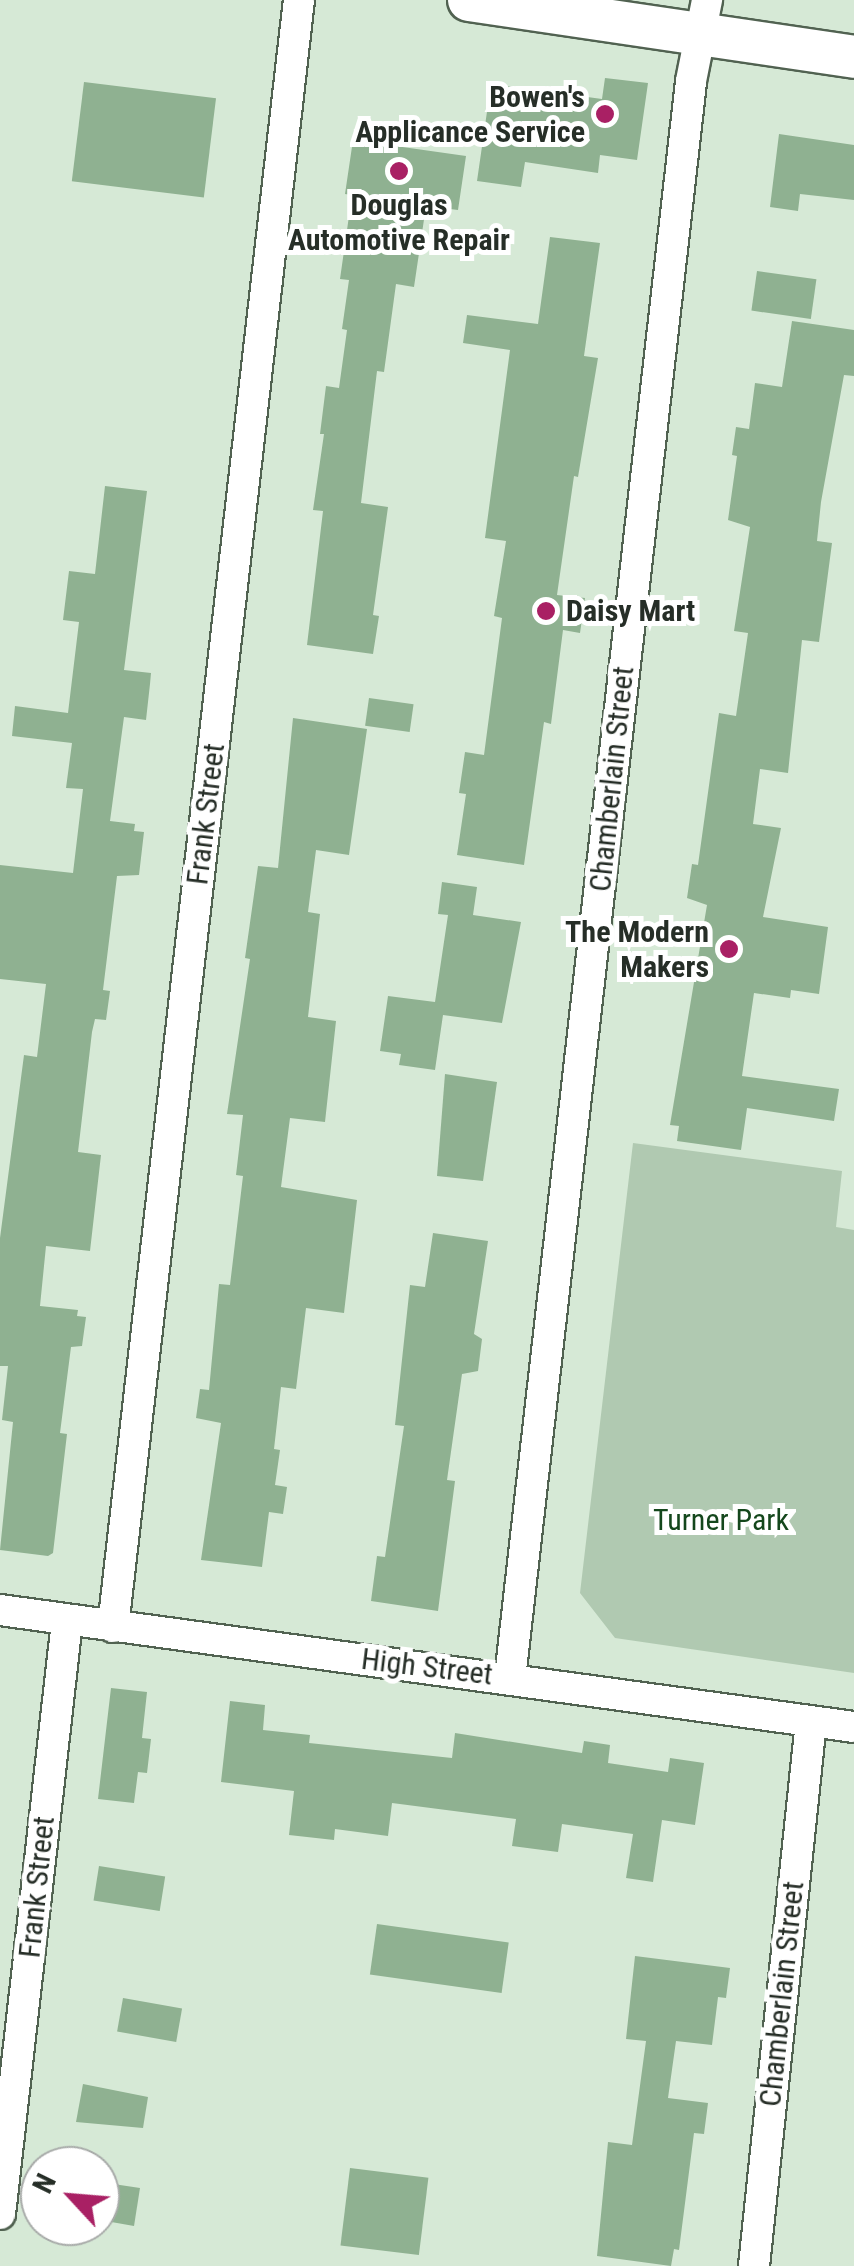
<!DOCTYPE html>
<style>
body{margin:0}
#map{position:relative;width:854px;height:2266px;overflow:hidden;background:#d6e9d6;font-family:"Roboto Condensed",sans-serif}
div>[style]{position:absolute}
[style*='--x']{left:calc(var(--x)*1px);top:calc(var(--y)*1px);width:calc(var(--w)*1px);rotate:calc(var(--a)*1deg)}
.green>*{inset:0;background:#b0c9b1}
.building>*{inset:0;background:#8fb191;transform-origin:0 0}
.roads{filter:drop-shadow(2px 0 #516251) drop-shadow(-2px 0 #516251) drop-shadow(0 2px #516251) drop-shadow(0 -2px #516251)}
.minor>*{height:30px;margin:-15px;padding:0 15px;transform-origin:15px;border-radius:15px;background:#fff}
.secondary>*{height:42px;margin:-21px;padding:0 21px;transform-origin:21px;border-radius:21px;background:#fff}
.dots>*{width:28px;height:28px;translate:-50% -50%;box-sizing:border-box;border:5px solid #fff;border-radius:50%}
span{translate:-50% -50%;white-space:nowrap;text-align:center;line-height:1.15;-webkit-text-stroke:10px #fff;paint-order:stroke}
.poi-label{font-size:30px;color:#262e27;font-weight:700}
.right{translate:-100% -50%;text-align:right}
.left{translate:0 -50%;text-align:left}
.street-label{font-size:30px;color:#262e27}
.park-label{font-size:30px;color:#14471c}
.north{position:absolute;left:20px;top:2146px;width:100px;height:100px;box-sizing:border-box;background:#fff;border:2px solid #a8aba9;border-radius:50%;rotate:296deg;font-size:28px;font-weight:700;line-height:40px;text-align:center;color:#262e27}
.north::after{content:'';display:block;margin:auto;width:35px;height:45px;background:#a92064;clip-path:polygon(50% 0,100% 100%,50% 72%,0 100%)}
</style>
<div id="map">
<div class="green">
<i style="clip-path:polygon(633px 1143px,842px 1171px,836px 1227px,854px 1230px,854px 1673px,615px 1638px,580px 1593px)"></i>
</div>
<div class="building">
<i style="clip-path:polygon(605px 78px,648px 83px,637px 160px,600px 155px,598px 173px,525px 162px,521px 187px,477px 181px,491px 84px,602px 99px)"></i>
<i style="left:84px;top:82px;width:133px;height:100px;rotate:7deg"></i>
<i style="clip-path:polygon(779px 134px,854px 145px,854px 200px,800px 194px,798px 211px,770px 207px)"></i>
<i style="clip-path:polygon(353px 140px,466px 156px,458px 210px,426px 206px,414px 287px,396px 284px,384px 372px,377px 371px,361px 503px,388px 507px,373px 615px,379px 616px,373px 654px,307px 645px,323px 511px,313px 510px,324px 434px,320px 434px,326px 386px,339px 388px,347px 330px,342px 329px,349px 280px,340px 279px,352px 195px,345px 194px)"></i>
<i style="clip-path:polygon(550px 237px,600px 243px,584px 356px,598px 358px,578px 477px,574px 476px,557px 595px,585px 598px,580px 633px,563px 630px,551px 724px,544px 722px,524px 865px,457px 855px,466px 794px,459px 793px,465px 752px,484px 755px,502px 618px,494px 616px,506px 541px,485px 538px,510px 350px,463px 343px,467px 315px,538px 324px)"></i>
<i style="left:757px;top:271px;width:60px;height:40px;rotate:8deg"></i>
<i style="clip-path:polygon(792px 321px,854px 330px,854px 376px,844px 375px,821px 502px,817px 541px,832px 543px,819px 642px,802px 640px,788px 773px,760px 769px,753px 824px,781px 828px,763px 917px,828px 927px,819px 994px,791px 990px,790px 998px,754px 993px,742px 1076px,839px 1089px,834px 1121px,747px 1108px,741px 1150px,677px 1141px,679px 1126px,670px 1125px,707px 905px,687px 898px,692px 864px,698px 865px,719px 713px,736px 716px,748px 633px,734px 631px,750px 527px,728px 520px,737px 456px,732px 455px,736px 427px,749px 429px,755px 383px,782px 387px)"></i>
<i style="clip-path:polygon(105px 486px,147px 491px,124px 670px,151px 673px,150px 684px,146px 720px,124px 717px,110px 821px,135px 824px,134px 831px,144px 832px,139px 875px,117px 876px,103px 990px,110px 991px,106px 1020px,95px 1019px,92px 1032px,78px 1152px,101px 1155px,90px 1251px,46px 1246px,40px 1306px,78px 1310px,77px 1316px,86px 1317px,82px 1346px,71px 1347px,60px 1433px,67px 1434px,53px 1553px,48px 1556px,0 1550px,13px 1422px,2px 1420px,8px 1366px,0 1366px,0 1238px,24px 1055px,37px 1057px,46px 984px,0 979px,0 865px,73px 873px,83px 789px,66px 788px,72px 743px,12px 736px,15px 706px,68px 713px,79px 622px,63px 620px,69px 571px,95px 574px)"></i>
<i style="left:369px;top:698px;width:45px;height:28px;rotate:8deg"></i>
<i style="clip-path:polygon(293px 718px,367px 729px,349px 855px,316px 850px,308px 912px,320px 914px,308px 1017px,336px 1021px,325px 1122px,290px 1118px,281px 1187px,357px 1200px,344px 1313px,306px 1308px,296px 1389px,281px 1387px,274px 1449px,280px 1450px,275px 1485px,287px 1487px,283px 1514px,269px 1512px,262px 1567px,201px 1560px,221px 1423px,196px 1418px,200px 1389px,209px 1390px,219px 1284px,230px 1285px,243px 1176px,236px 1175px,243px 1115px,227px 1114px,250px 959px,245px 958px,258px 866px,278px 868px)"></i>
<i style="clip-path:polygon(442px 882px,477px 887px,473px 915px,521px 922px,502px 1023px,443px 1015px,435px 1070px,399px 1065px,401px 1054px,380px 1051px,388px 996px,435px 1002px,448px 915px,438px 914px)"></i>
<i style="clip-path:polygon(445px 1074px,497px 1082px,483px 1181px,437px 1176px)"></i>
<i style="clip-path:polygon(433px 1233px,488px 1241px,474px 1334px,482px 1339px,478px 1371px,462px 1374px,447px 1480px,455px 1481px,438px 1611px,371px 1601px,377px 1556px,385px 1557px,404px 1426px,395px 1425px,410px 1285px,425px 1287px)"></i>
<i style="clip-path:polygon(111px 1688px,147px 1692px,142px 1738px,151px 1739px,147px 1773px,138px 1772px,134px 1803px,98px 1799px)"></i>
<i style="clip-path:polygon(230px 1701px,265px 1705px,263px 1730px,310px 1735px,309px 1743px,452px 1758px,455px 1733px,582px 1753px,584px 1741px,610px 1745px,608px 1763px,668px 1772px,670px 1758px,704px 1763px,695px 1825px,662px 1820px,653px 1882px,626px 1878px,633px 1834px,562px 1824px,558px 1852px,512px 1846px,516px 1819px,392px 1803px,388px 1836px,335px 1829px,334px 1840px,289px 1835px,294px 1791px,221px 1782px)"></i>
<i style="left:99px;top:1866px;width:67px;height:35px;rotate:9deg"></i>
<i style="left:377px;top:1924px;width:133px;height:51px;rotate:8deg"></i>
<i style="clip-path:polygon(635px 1956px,730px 1968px,726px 1998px,718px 1997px,712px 2045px,676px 2041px,668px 2098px,708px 2103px,704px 2134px,694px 2133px,679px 2250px,674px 2249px,671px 2266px,597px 2256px,608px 2142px,632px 2145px,646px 2041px,626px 2039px)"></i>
<i style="left:123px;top:1998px;width:60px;height:34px;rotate:10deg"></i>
<i style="clip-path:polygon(83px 2084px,148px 2097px,143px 2128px,76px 2122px)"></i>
<i style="left:350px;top:2168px;width:79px;height:78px;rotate:7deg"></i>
<i style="clip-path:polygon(100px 2182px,140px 2188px,134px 2226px,100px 2220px)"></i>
</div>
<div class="roads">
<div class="minor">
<i style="--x:0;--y:1610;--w:862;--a:7.8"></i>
<i style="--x:113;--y:1627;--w:1638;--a:-83.48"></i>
<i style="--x:510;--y:1678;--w:1607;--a:-83.53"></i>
<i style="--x:691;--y:81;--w:83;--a:-78.8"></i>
<i style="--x:0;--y:2214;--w:597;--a:-83.55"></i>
<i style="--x:754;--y:2266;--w:547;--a:-84.02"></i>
</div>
<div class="secondary">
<i style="--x:469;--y:0;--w:389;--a:8.4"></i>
</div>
</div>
<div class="dots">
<i style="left:605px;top:114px;background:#a92064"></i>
<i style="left:399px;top:171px;background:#a92064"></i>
<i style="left:546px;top:611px;background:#a92064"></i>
<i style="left:729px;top:949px;background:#a92064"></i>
</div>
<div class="poi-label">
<span class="right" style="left:585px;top:114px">Bowen's<br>Applicance Service</span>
<span style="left:399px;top:222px">Douglas<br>Automotive Repair</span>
<span class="left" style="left:566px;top:611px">Daisy Mart</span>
<span class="right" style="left:709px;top:949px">The Modern<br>Makers</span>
</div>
<div class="street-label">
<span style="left:612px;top:779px;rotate:-84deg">Chamberlain Street</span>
<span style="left:206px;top:814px;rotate:-83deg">Frank Street</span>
<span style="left:427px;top:1667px;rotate:7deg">High Street</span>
<span style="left:37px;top:1887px;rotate:-84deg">Frank Street</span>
<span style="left:782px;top:1994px;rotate:-84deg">Chamberlain Street</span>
</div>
<div class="park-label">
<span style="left:721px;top:1520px">Turner Park</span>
</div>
<div class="north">N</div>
</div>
